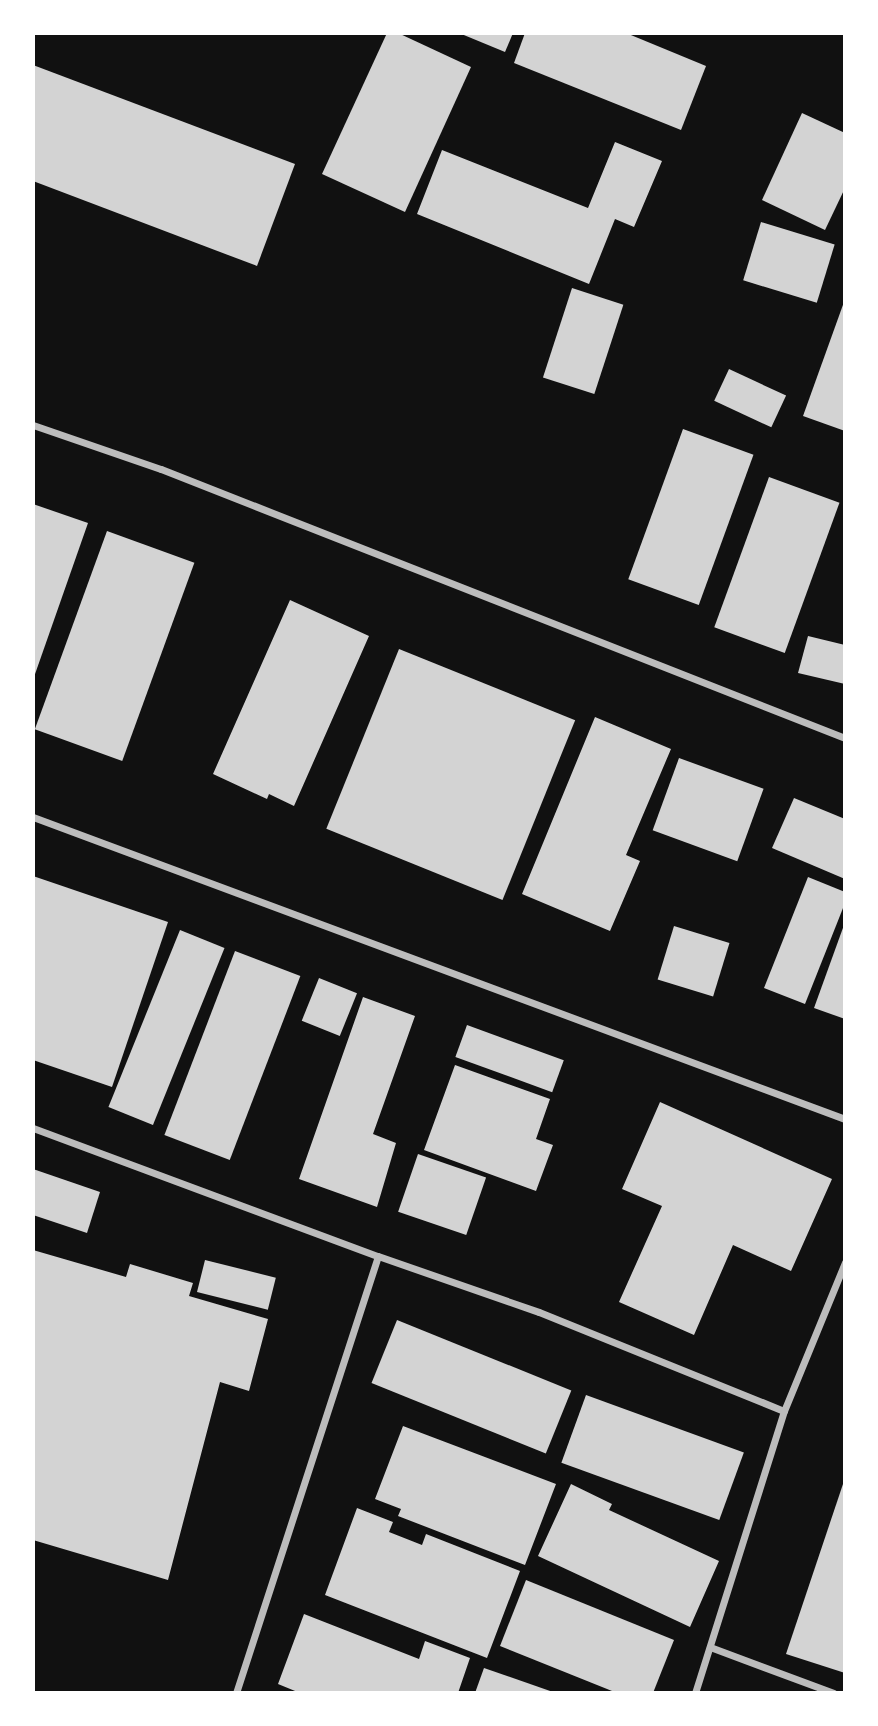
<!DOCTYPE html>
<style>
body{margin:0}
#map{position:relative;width:878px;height:1726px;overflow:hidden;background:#111;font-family:Montserrat,sans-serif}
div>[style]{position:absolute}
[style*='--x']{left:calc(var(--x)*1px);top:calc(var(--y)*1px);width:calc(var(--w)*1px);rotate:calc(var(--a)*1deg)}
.building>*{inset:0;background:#d3d3d3;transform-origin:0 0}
.minor>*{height:7px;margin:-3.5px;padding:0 3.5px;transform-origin:3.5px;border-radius:3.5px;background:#bcbcbc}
span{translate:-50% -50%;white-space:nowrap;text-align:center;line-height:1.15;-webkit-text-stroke:7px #fff;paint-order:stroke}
.frame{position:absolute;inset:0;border:35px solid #fff;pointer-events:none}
</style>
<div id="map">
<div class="building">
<i style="clip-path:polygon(387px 33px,398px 33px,471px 67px,405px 212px,322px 174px)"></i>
<i style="clip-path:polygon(459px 33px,513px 33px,505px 52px)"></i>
<i style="clip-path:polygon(525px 33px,626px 33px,706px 66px,681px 130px,514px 63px)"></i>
<i style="clip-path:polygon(33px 65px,295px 164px,257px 266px,33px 181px)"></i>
<i style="clip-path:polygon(802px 113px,845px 133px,845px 188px,825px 230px,762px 200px)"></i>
<i style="clip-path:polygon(615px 142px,662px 161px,634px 227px,615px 219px,589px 284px,417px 214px,442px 150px,588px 208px)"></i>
<i style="left:761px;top:222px;width:77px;height:61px;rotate:17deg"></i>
<i style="left:572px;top:288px;width:54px;height:94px;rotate:18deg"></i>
<i style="clip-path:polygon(844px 302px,845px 302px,845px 431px,803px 416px)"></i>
<i style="left:729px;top:369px;width:63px;height:35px;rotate:25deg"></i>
<i style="left:683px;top:429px;width:75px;height:160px;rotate:20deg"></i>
<i style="left:769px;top:477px;width:75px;height:160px;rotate:20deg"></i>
<i style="clip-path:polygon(33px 504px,88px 523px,34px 677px,33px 677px)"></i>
<i style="left:107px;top:531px;width:93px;height:211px;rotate:20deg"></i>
<i style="clip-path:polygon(290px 600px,369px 636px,294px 806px,269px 794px,267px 799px,213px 774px)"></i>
<i style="clip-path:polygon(808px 636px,845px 645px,845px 684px,798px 673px)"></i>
<i style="left:399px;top:649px;width:190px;height:194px;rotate:22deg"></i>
<i style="clip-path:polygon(595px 717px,671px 749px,626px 855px,640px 861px,610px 931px,522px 894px)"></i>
<i style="left:679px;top:758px;width:90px;height:77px;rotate:20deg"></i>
<i style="clip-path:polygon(794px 798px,845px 819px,845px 879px,772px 848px)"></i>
<i style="clip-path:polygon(33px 876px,168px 922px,112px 1087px,33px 1060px)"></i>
<i style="clip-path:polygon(808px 877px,845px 892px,845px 903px,805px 1004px,764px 988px)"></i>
<i style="clip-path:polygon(844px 925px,845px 925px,845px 1019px,814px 1008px)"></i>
<i style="left:674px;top:926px;width:58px;height:56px;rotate:17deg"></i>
<i style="left:180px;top:930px;width:48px;height:191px;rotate:22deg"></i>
<i style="left:235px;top:951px;width:70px;height:197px;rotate:21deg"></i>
<i style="left:319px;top:978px;width:41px;height:46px;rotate:22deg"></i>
<i style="clip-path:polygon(363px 997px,415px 1016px,373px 1134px,396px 1143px,377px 1207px,299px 1179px)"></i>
<i style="left:467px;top:1025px;width:103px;height:34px;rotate:20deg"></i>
<i style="clip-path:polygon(455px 1065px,550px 1099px,536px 1139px,553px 1145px,536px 1191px,424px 1150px)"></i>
<i style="clip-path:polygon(660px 1102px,832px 1179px,791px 1271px,733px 1245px,694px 1335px,619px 1302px,662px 1206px,622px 1189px)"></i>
<i style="left:418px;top:1154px;width:72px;height:61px;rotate:19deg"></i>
<i style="clip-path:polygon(33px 1169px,100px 1192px,87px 1233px,33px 1215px)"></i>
<i style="clip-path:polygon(33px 1250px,126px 1277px,130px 1264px,193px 1283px,189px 1296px,268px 1319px,249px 1391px,220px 1382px,168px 1580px,33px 1540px)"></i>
<i style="left:205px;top:1260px;width:73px;height:33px;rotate:14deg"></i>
<i style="left:397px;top:1320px;width:188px;height:68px;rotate:22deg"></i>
<i style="left:586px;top:1395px;width:168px;height:72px;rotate:20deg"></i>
<i style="clip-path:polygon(403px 1426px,556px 1484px,525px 1565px,398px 1516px,401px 1509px,375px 1499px)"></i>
<i style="clip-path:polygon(844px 1481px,845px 1481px,845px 1673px,786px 1654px)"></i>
<i style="clip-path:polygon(571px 1484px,612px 1504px,609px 1510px,719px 1561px,690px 1627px,538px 1556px)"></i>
<i style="clip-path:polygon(357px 1508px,393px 1522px,389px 1532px,422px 1545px,426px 1534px,520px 1571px,487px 1658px,325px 1595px)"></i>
<i style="clip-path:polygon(526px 1580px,674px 1640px,653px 1693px,617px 1693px,500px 1646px)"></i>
<i style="clip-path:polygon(304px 1614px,419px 1659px,425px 1641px,470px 1658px,458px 1693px,300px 1693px,278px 1684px)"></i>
<i style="clip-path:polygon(484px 1668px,553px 1692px,552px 1693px,475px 1693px)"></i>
</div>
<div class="minor">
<i style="--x:33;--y:425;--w:135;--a:19"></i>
<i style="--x:161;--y:469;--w:735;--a:21.47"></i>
<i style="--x:33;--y:817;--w:866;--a:20.4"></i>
<i style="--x:33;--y:1128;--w:368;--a:20.4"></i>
<i style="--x:378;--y:1256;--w:170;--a:19.2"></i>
<i style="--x:539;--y:1312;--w:264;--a:22"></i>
<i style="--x:710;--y:1647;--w:132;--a:20.4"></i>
<i style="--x:236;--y:1693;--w:459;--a:-72"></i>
<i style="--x:695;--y:1693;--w:296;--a:-72.5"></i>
<i style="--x:784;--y:1411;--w:161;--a:-67.7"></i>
</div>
<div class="frame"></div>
</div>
